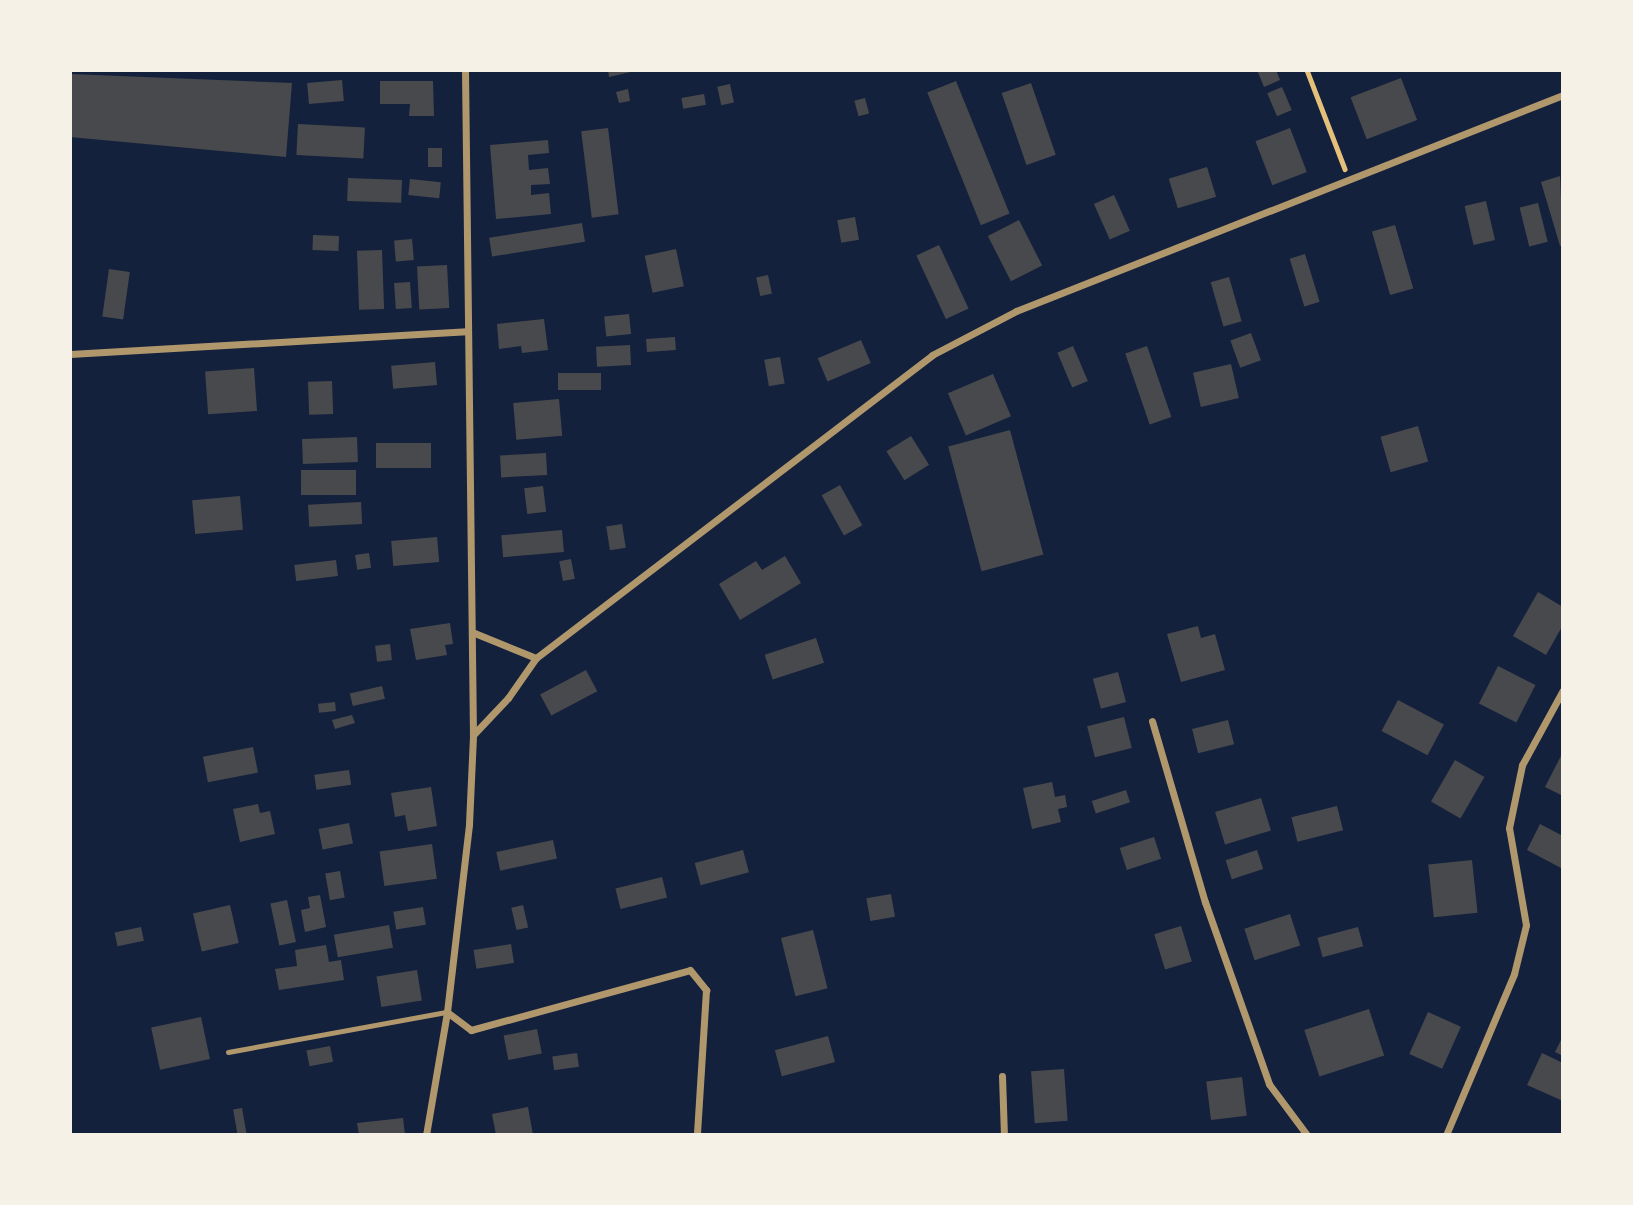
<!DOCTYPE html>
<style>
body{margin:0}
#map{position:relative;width:1633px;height:1205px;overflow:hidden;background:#14213d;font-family:"Noto Sans",sans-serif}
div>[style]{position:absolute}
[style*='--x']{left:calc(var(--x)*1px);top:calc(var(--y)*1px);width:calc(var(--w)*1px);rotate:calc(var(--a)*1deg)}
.building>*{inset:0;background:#48494c;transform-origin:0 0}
.path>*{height:4.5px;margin:-2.25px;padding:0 2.25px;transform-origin:2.25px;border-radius:2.25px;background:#e5c07b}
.service>*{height:5px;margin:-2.5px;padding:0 2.5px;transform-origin:2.5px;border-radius:2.5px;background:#b1986c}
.minor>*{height:7px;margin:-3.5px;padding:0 3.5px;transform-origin:3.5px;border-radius:3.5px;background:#b1986c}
span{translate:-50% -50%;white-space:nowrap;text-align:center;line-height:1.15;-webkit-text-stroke:7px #f6f1e7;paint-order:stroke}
.frame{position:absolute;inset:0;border:72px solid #f6f1e7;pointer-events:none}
</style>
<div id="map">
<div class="building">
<i style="clip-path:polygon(608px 70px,635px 70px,635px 71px,609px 77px)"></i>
<i style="clip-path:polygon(1257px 70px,1276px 70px,1280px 80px,1264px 87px)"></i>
<i style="clip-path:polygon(70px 74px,292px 83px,286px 157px,70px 137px)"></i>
<i style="left:1401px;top:78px;width:45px;height:54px;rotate:69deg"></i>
<i style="left:342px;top:80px;width:21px;height:35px;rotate:85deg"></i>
<i style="clip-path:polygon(380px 81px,433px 81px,434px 116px,409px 116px,410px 104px,380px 104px)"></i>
<i style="left:956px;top:81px;width:143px;height:31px;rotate:68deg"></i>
<i style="left:1031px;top:83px;width:76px;height:31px;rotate:71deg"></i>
<i style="left:730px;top:84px;width:19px;height:13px;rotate:78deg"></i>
<i style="left:1282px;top:87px;width:25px;height:16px;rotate:67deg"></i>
<i style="clip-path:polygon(628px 89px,630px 101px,619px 103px,616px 92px)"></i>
<i style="left:704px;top:94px;width:11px;height:23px;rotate:80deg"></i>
<i style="left:865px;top:98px;width:16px;height:11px;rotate:75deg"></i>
<i style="left:298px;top:124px;width:67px;height:31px;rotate:3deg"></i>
<i style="left:608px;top:128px;width:87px;height:27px;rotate:83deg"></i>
<i style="left:1290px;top:128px;width:47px;height:37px;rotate:69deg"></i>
<i style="clip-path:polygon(548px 140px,549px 153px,528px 155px,529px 170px,548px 168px,550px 184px,531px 185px,531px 195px,549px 193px,551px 214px,496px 219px,490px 145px)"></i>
<i style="left:442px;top:148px;width:19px;height:14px;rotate:90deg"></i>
<i style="left:1207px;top:167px;width:31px;height:40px;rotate:73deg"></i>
<i style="clip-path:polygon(1560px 176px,1563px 245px,1560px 246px,1541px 182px)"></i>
<i style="left:348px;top:178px;width:54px;height:23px;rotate:2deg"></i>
<i style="left:410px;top:179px;width:31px;height:16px;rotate:6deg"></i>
<i style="left:1114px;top:195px;width:39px;height:22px;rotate:66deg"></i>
<i style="left:1486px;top:201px;width:40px;height:22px;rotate:77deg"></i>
<i style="left:1538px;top:203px;width:40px;height:19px;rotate:76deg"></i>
<i style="left:855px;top:217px;width:23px;height:18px;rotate:80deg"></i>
<i style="left:1019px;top:220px;width:51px;height:35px;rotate:63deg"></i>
<i style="left:582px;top:223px;width:19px;height:94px;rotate:81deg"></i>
<i style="left:1395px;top:225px;width:66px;height:24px;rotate:74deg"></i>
<i style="left:313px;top:235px;width:26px;height:15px;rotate:2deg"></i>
<i style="left:412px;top:239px;width:21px;height:18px;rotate:85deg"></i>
<i style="left:939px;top:245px;width:70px;height:25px;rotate:65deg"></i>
<i style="left:676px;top:249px;width:38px;height:32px;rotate:78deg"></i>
<i style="left:382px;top:250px;width:59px;height:25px;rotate:88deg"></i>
<i style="left:1305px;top:254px;width:50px;height:16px;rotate:73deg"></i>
<i style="left:447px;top:265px;width:43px;height:30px;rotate:87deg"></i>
<i style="left:109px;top:269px;width:21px;height:48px;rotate:8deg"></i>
<i style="left:768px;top:275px;width:19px;height:12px;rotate:78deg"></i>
<i style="left:1229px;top:277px;width:46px;height:19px;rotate:74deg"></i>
<i style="left:410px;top:282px;width:26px;height:16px;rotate:86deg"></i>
<i style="left:629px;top:314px;width:20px;height:25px;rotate:84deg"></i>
<i style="clip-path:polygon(544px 319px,548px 350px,522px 353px,521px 346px,499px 349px,497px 324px)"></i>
<i style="left:1251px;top:333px;width:29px;height:22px;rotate:70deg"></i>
<i style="left:675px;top:337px;width:13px;height:29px;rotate:86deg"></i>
<i style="left:861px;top:340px;width:25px;height:47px;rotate:67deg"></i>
<i style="left:630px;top:345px;width:20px;height:34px;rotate:87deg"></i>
<i style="left:1073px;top:346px;width:38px;height:17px;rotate:67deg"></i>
<i style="left:1147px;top:346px;width:75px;height:23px;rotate:71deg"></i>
<i style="left:780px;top:357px;width:27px;height:16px;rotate:80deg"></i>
<i style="left:435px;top:362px;width:23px;height:44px;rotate:85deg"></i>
<i style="left:1231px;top:364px;width:35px;height:39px;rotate:77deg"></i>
<i style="left:254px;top:368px;width:43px;height:49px;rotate:86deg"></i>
<i style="left:601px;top:373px;width:17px;height:43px;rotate:90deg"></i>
<i style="left:993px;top:374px;width:46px;height:49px;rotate:67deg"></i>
<i style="left:332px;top:381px;width:33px;height:24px;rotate:88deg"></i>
<i style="left:559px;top:399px;width:37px;height:46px;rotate:85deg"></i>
<i style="left:1418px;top:426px;width:37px;height:39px;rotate:74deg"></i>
<i style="left:1010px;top:430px;width:129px;height:64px;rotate:75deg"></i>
<i style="left:911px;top:436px;width:34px;height:29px;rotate:58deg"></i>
<i style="left:357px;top:437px;width:25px;height:55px;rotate:88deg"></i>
<i style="left:376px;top:443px;width:55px;height:25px"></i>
<i style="left:546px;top:453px;width:22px;height:46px;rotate:87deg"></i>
<i style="left:301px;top:470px;width:55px;height:25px"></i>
<i style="left:840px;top:485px;width:46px;height:21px;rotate:61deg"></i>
<i style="left:543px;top:486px;width:26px;height:19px;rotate:83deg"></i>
<i style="left:240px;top:496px;width:34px;height:48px;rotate:85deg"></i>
<i style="left:361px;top:502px;width:22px;height:53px;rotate:87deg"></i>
<i style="left:622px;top:524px;width:24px;height:16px;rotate:81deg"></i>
<i style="left:562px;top:530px;width:22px;height:61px;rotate:85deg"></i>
<i style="left:437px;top:537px;width:25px;height:46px;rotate:85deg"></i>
<i style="left:369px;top:553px;width:15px;height:14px;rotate:82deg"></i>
<i style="clip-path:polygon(785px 556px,801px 583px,740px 620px,719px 584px,756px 561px,762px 570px)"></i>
<i style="left:571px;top:559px;width:20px;height:12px;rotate:79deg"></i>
<i style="left:336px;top:560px;width:16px;height:42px;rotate:83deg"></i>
<i style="clip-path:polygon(1538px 592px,1563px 607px,1563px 625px,1546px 655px,1513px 636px)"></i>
<i style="clip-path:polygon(450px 623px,453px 644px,445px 645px,447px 655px,416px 660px,410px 629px)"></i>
<i style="clip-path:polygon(1198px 626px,1201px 638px,1215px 634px,1225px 670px,1181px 682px,1167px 634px)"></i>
<i style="left:816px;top:638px;width:26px;height:54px;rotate:72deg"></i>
<i style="left:390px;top:644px;width:16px;height:15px;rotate:83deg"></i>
<i style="left:1498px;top:666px;width:42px;height:42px;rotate:27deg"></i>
<i style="left:586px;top:670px;width:24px;height:52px;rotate:62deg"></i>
<i style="left:1118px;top:672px;width:31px;height:26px;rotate:75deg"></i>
<i style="left:382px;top:686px;width:13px;height:33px;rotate:77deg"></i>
<i style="left:1398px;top:700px;width:52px;height:35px;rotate:28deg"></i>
<i style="left:335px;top:702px;width:9px;height:17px;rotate:84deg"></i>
<i style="clip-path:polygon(352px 715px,355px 723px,335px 729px,332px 720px)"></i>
<i style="left:1124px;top:717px;width:32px;height:38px;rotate:76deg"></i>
<i style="left:1228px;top:720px;width:25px;height:37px;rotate:76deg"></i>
<i style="left:253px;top:747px;width:26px;height:51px;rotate:79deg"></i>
<i style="clip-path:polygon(1563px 752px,1563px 796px,1545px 787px)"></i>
<i style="left:1455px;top:760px;width:34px;height:48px;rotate:30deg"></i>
<i style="left:349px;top:770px;width:15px;height:35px;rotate:82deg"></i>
<i style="clip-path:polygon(1052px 782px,1055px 797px,1065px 795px,1067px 807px,1058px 809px,1061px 822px,1032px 829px,1023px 788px)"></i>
<i style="clip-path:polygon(431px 787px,437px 826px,408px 831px,405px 815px,395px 817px,391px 793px)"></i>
<i style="left:1126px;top:790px;width:13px;height:36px;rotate:72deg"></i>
<i style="left:1261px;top:798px;width:34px;height:48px;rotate:73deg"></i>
<i style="clip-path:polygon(258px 804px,260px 813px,270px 811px,275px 834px,240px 842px,233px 809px)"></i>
<i style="left:1337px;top:806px;width:25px;height:47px;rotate:76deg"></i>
<i style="left:349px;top:823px;width:21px;height:31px;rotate:79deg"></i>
<i style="clip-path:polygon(1540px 824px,1563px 836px,1561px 868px,1527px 850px)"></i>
<i style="left:1154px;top:837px;width:23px;height:36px;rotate:72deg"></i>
<i style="left:553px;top:840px;width:19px;height:58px;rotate:78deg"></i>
<i style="left:432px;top:844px;width:35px;height:53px;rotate:82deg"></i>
<i style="left:743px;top:850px;width:23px;height:50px;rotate:75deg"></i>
<i style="left:1257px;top:850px;width:20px;height:33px;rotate:72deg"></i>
<i style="left:1472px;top:860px;width:53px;height:44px;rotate:84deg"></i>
<i style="left:340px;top:871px;width:27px;height:15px;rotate:80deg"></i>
<i style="left:662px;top:877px;width:21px;height:48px;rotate:76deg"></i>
<i style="left:891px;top:894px;width:23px;height:25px;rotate:80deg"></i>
<i style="clip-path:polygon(320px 895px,326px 927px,305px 932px,301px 910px,310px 908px,308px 897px)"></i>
<i style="left:287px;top:900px;width:43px;height:17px;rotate:78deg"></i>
<i style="left:230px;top:905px;width:39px;height:38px;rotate:77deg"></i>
<i style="left:523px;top:905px;width:23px;height:12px;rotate:77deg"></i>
<i style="left:423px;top:907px;width:18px;height:30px;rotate:81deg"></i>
<i style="left:1290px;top:914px;width:33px;height:48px;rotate:72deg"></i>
<i style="left:389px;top:925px;width:23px;height:56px;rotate:80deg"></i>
<i style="left:1181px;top:926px;width:37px;height:28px;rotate:73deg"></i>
<i style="left:141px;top:927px;width:14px;height:27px;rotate:78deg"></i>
<i style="left:1358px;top:927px;width:20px;height:42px;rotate:75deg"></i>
<i style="left:813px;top:930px;width:60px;height:33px;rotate:76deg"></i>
<i style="left:511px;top:944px;width:19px;height:38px;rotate:81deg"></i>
<i style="clip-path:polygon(326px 945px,329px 962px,341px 960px,344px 980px,279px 990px,275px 969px,297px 966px,295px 950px)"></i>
<i style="left:417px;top:970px;width:31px;height:41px;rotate:81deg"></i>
<i style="left:1369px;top:1009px;width:49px;height:68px;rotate:72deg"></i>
<i style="left:1428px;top:1012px;width:36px;height:46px;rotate:24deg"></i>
<i style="left:201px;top:1017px;width:43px;height:51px;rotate:78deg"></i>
<i style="left:537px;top:1029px;width:25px;height:34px;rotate:79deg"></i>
<i style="left:828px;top:1036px;width:27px;height:55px;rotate:75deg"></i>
<i style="clip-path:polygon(1563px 1036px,1563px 1056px,1555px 1052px)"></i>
<i style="left:330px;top:1046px;width:16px;height:24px;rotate:79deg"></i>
<i style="left:577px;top:1053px;width:14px;height:25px;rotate:82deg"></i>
<i style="clip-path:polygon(1542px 1053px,1563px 1063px,1563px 1101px,1527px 1085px)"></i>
<i style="left:1064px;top:1069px;width:52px;height:33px;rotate:86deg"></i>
<i style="left:1242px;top:1077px;width:39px;height:36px;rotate:83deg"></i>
<i style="clip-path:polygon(528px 1107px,533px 1135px,496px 1135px,492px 1114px)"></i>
<i style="left:242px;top:1108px;width:27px;height:9px;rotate:80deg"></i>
<i style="clip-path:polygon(403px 1118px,405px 1135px,359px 1135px,357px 1123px)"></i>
</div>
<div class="path">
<i style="--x:1307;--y:70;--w:106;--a:69"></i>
</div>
<div class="service">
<i style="--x:228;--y:1052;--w:223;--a:-10.4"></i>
</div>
<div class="minor">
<i style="--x:70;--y:354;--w:397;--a:-3.3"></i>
<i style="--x:472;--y:632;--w:69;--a:22.1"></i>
<i style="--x:1152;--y:721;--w:189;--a:73.7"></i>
<i style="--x:1205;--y:902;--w:193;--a:70.6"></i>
<i style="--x:1269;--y:1084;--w:64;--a:53.3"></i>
<i style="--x:473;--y:735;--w:51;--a:-46.6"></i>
<i style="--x:508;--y:698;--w:49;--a:-55"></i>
<i style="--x:536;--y:658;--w:499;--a:-37.4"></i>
<i style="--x:932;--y:355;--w:95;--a:-27.6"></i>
<i style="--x:1016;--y:311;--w:588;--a:-21.55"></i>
<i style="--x:447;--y:1012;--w:30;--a:37"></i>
<i style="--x:471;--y:1030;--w:227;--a:-15.3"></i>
<i style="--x:690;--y:970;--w:26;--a:51"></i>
<i style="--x:706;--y:990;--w:145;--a:93.6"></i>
<i style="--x:1002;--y:1076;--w:59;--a:88.1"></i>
<i style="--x:426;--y:1135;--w:125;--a:-80.3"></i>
<i style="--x:447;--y:1012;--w:189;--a:-83.3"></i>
<i style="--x:469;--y:824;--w:89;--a:-87.4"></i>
<i style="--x:473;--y:735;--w:665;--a:-90.69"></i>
<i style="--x:1446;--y:1135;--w:175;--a:-67.1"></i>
<i style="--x:1514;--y:974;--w:50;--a:-76.2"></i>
<i style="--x:1526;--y:925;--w:98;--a:-99.9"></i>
<i style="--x:1509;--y:828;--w:64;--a:-78.3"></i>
<i style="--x:1522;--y:765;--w:85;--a:-61.3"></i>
</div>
<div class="frame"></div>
</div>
